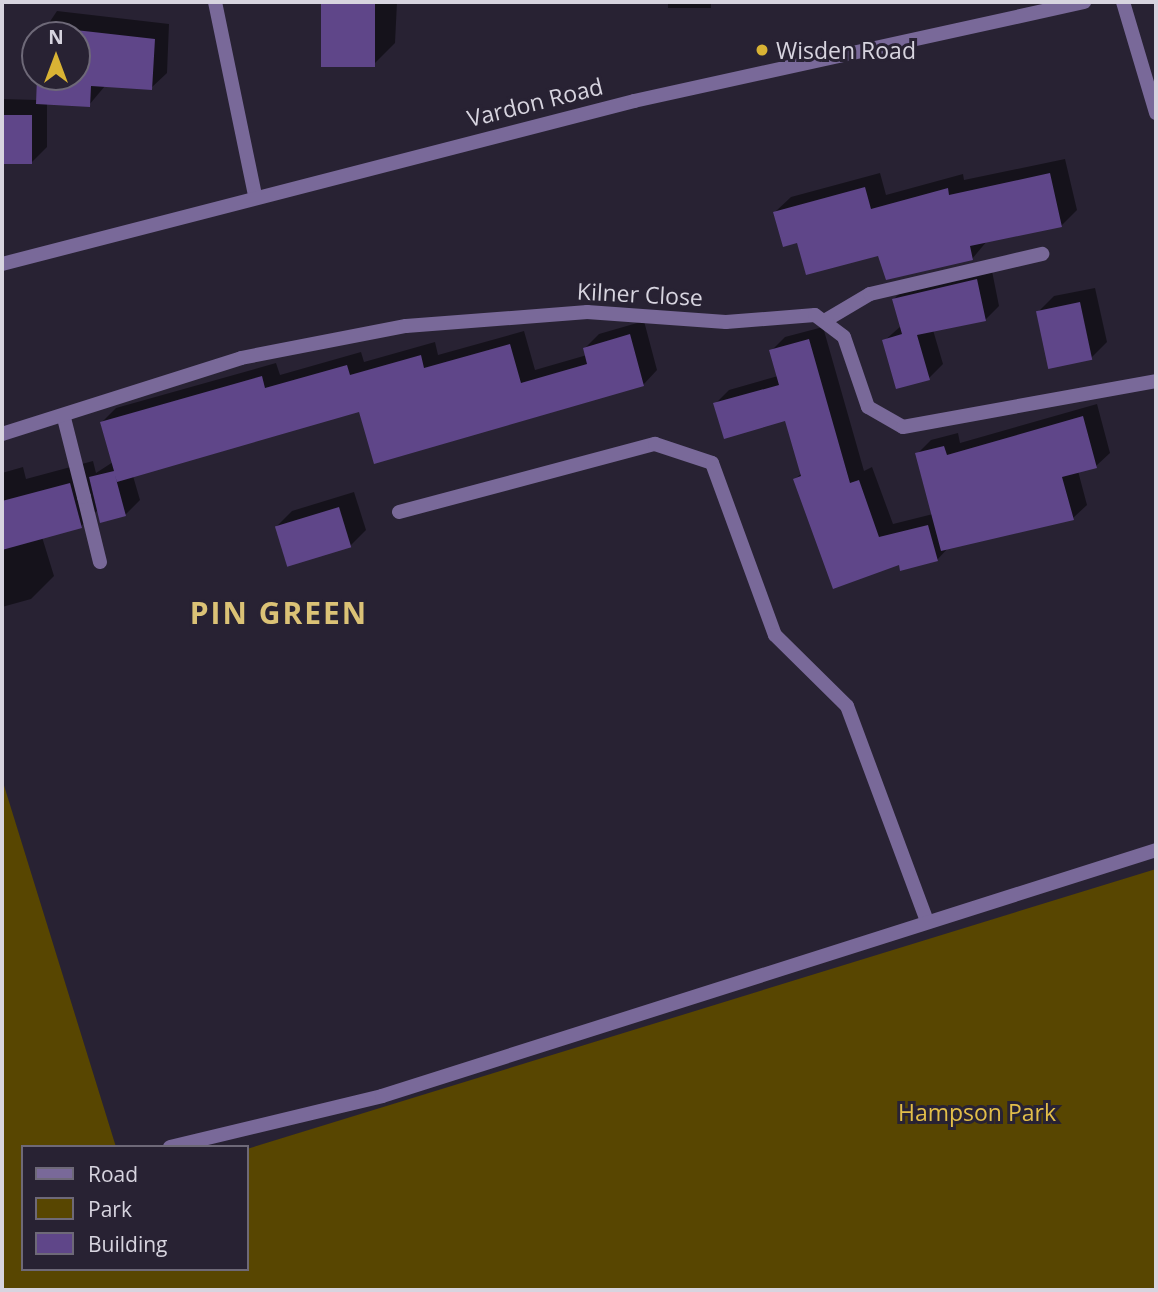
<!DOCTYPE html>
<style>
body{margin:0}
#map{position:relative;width:1158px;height:1292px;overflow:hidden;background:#282233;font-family:"Open Sans",sans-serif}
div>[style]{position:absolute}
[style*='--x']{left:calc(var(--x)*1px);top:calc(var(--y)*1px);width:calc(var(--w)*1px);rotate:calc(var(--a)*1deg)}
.green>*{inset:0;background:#584601}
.shadow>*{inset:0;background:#0007;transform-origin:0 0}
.building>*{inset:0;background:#5f4689;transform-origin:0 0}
.service>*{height:14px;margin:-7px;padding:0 7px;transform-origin:7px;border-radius:7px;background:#796999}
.minor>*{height:14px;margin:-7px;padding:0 7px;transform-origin:7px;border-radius:7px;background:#796999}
.tertiary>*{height:14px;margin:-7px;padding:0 7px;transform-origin:7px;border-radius:7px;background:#796999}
.dots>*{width:19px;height:19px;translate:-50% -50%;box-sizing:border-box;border:4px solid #282233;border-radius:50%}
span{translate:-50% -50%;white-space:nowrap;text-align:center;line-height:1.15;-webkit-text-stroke:6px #282233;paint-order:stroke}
.poi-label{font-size:23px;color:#d7d4df}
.left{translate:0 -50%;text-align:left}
.street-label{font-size:23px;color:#d7d4df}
.park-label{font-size:23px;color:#e2be49}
.district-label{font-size:30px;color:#dbc276;font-weight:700;letter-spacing:2px}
.frame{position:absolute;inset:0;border:4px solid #d7d4df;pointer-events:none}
.legend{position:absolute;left:21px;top:1145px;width:228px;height:126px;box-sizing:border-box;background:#282233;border:2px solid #6e6978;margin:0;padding:9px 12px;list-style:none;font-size:21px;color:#d7d4df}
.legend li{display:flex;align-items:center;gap:14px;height:35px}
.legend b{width:35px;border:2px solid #6e6978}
.north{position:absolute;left:21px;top:21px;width:70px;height:70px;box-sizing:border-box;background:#282233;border:2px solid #6e6978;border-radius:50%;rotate:0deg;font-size:19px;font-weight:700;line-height:28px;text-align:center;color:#d7d4df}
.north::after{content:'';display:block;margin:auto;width:24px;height:32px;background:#d9b334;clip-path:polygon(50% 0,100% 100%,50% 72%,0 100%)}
</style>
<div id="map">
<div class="green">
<i style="clip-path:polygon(2px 779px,116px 1147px,23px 1147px,23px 1269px,247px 1269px,247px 1149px,1156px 869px,1156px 1290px,2px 1290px)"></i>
</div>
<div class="shadow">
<i style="clip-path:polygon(323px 2px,397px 2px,395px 43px,372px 66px,321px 65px)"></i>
<i style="left:668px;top:2px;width:43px;height:6px"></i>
<i style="clip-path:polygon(57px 11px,169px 24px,167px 73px,151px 88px,105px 86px,89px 105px,47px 103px,47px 147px,31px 163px,2px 163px,2px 99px,38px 100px,39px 77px,77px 77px,77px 35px,41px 35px)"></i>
<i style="clip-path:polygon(1065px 159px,1077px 210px,1061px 226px,987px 241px,972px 259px,799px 241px,775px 212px,791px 197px,880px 173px,886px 195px,963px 174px,964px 180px)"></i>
<i style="clip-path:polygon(991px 266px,999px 306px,986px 319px,933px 330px,943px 364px,929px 378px,884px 341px,901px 326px,894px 299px,907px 286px)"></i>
<i style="clip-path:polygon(1095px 288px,1107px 342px,1091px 358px,1038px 312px,1054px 296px)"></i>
<i style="clip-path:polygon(644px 321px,657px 370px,643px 385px,360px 410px,133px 476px,140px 500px,126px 514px,99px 509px,81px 526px,42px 537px,54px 576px,31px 599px,2px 607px,2px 473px,23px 467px,26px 479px,93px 461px,96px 473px,113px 462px,102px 422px,116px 408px,276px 363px,280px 375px,361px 352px,364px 362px,435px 342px,438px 355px,524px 331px,535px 370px,587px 355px,585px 348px,599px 334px)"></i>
<i style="clip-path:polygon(823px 327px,864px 471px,872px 467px,893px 524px,933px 514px,917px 454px,931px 440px,958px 433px,960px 443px,1097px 404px,1110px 453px,1096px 466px,1078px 471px,1087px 505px,1073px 518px,948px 548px,937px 560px,900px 563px,795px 479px,802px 473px,786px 419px,715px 404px,729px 390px,778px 376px,771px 351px,785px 337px)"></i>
<i style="clip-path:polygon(354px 492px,366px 530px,350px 546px,277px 526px,292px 511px)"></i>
</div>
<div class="building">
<i style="left:321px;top:2px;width:54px;height:65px"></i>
<i style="clip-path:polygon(40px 26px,155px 39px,152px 90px,91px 86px,90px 107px,36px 104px,37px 77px,77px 77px,77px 35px,39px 35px)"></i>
<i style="left:2px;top:115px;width:30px;height:49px"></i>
<i style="clip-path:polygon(1050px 173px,1062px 227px,970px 246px,973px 260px,886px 280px,878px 256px,806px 275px,797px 243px,783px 247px,773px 212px,865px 187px,871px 209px,948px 188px,949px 195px)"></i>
<i style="clip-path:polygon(977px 279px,986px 321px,917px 335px,930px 380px,896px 389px,882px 340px,902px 334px,892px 299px)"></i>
<i style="left:1080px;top:302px;width:59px;height:45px;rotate:78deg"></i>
<i style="clip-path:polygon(630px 334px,644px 386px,374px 464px,359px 412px,117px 482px,115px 475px,126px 516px,100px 523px,89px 477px,114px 471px,100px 422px,262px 376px,265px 388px,347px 365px,350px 375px,421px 355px,424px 368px,510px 344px,521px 383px,587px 364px,583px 348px)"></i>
<i style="clip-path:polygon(809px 339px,850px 483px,859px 480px,879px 537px,928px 525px,938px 561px,900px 571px,899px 565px,833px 589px,793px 479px,801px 476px,785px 421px,724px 439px,713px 403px,779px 385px,769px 350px)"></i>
<i style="clip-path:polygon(1083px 416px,1097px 468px,1062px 477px,1074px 520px,941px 551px,915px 453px,944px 446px,947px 455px)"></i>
<i style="clip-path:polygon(70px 483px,82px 528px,2px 550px,2px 501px)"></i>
<i style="left:339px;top:507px;width:42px;height:67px;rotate:73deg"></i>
</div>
<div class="service">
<i style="--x:826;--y:320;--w:51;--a:-30.6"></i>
<i style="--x:870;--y:294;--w:177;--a:-13.1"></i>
<i style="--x:84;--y:497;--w:67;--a:76.2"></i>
<i style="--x:399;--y:512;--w:265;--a:-14.9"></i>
<i style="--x:655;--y:444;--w:60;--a:18.4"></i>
<i style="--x:712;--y:463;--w:183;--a:69.9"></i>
<i style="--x:775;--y:635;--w:101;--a:44.6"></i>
<i style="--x:847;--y:706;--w:229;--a:69.6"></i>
<i style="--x:170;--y:1147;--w:218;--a:-13.5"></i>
<i style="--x:382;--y:1096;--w:812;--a:-17.63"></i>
</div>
<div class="minor">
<i style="--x:215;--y:2;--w:198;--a:78.3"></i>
<i style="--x:64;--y:418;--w:81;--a:75.8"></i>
<i style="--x:2;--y:434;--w:251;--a:-17.6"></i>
<i style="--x:241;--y:358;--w:168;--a:-11"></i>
<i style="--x:406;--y:326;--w:182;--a:-4.4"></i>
<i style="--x:587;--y:312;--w:139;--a:4.1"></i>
<i style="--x:726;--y:322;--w:89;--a:-4.5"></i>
<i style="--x:815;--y:315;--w:36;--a:37"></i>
<i style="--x:844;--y:337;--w:74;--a:71.1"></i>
<i style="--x:868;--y:407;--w:40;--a:29.7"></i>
<i style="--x:903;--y:427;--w:257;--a:-10.3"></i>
</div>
<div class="tertiary">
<i style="--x:1123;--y:2;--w:116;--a:73.4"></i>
<i style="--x:2;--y:264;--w:653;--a:-14.46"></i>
<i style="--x:634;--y:101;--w:461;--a:-12.4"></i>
</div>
<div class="dots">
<i style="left:762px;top:50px;background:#d9b334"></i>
</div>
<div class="poi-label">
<span class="left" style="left:776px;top:50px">Wisden Road</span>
</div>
<div class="street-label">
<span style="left:535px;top:102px;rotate:-14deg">Vardon Road</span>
<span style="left:640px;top:294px;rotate:3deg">Kilner Close</span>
</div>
<div class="park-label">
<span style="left:977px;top:1112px">Hampson Park</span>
</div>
<div class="district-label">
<span style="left:279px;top:613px">PIN GREEN</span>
</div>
<div class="frame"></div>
<ul class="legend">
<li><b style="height:9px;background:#796999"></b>Road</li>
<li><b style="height:19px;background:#584601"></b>Park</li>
<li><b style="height:19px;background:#5f4689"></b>Building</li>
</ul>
<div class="north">N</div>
</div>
